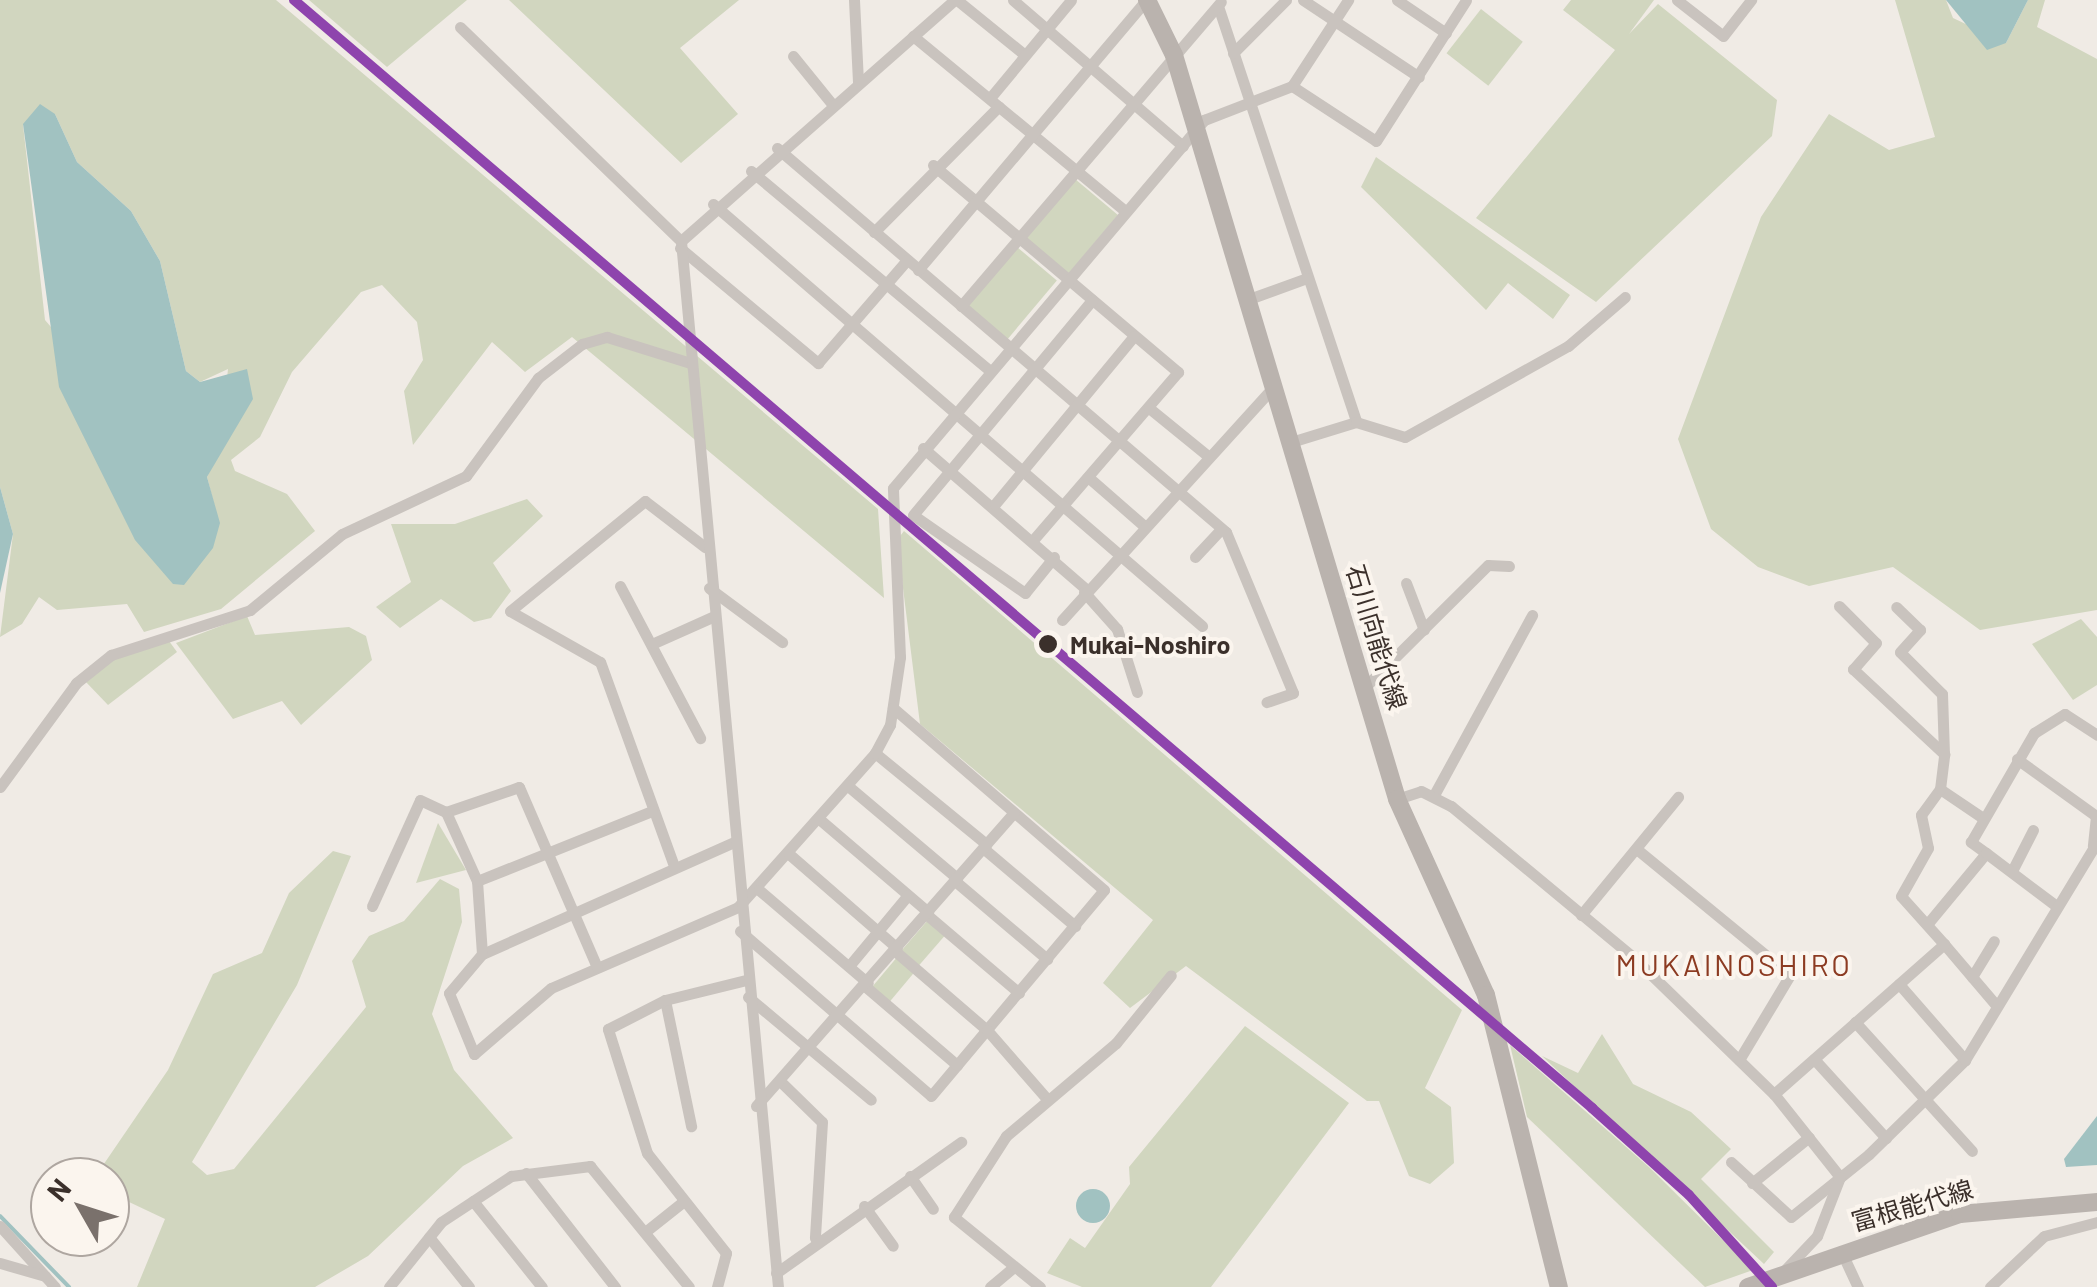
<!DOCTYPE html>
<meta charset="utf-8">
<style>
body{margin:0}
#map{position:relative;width:2097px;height:1287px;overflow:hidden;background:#f0ebe5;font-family:Barlow,"Noto Sans JP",sans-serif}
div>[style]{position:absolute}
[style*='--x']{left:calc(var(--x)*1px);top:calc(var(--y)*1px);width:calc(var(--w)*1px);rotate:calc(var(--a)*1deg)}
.green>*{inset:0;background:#d1d6bf;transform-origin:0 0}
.water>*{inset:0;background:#a1c2c1}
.round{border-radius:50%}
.stream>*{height:4px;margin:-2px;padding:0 2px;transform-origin:2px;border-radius:2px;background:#a1c2c1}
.minor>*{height:11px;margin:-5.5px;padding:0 5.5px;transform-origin:5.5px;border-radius:5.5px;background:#c9c3be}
.secondary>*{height:18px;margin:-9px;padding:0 9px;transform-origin:9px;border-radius:9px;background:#bab3ae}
.rail-1>*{height:10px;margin:-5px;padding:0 5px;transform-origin:5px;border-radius:5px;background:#8e44ad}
.dots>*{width:28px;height:28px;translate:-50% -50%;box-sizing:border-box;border:5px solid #fbf5ee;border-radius:50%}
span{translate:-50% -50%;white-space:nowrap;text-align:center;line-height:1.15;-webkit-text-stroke:8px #fbf5ee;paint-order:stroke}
.street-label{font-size:25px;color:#3b302b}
.stop-label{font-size:25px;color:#3b302b;font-weight:700}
.left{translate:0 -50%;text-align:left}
.quarter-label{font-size:30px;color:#8c3b22;letter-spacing:2.5px}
.north{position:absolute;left:30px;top:1157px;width:100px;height:100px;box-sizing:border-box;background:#fbf5ee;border:2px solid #aea6a0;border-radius:50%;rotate:309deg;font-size:28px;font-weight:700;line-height:40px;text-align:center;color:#3b302b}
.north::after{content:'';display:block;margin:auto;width:35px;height:45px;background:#7a716c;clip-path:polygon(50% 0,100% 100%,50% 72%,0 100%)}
</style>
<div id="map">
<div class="green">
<i style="clip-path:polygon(evenodd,0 0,276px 0,878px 509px,884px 598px,572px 337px,525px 372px,492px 342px,413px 445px,404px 391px,423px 360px,417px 322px,382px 285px,361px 292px,329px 329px,292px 372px,260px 437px,231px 460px,235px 471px,287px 494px,315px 531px,221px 609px,144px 632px,127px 604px,57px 610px,39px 597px,22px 624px,0 637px,13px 534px,0 487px,0 0,55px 114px,77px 162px,131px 211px,160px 261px,186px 371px,200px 382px,228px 369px,219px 452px,207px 477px,219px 523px,45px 320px,23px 125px,55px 114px)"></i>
<i style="clip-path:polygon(309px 0,467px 0,387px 67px)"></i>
<i style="clip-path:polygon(509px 0,739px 0,680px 48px,738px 114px,681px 163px)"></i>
<i style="clip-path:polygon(1571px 0,1654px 0,1629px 34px,1658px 4px,1777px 100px,1772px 136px,1596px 302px,1476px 218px,1615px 50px,1563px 10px)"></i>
<i style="clip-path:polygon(1895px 0,1946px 0,1953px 18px,2006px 43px,2028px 0,2045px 0,2037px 27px,2097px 59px,2097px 610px,1980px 630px,1893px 567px,1809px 586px,1758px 567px,1711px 529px,1678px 439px,1761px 217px,1829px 114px,1889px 150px,1935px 137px)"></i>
<i style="left:1481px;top:9px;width:53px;height:56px;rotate:38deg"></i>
<i style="clip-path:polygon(1376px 157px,1570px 295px,1553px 319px,1508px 283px,1486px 310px,1361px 187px)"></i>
<i style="left:1075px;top:179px;width:56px;height:78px;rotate:40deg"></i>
<i style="left:1017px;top:247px;width:52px;height:78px;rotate:40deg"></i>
<i style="clip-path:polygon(527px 499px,543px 516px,493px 563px,511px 591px,491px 618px,474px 622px,441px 599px,400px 628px,376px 607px,411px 582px,391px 524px,455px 524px)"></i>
<i style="clip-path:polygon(904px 531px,1462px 1010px,1425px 1088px,1451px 1107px,1454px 1163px,1430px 1184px,1409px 1176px,1379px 1101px,1367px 1101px,1186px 966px,1130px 1008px,1103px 983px,1153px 920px,920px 724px,897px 540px)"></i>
<i style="clip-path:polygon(247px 616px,255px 635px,349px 627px,366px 636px,372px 660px,301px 725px,282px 701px,233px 719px,176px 643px)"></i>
<i style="clip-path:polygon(2081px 619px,2097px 637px,2097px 685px,2073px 700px,2032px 644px)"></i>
<i style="clip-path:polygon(169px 641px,177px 652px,108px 705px,85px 681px,116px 656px)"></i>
<i style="clip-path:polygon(438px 823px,466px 870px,416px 883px)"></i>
<i style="clip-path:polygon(333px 851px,351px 856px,297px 985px,192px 1162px,207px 1175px,234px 1169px,366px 1007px,352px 961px,369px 936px,404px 921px,440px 879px,459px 889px,462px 922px,432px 1014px,454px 1070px,513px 1138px,463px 1166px,368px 1256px,315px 1287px,137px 1287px,165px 1219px,110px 1193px,110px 1177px,95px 1177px,168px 1070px,213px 974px,262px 953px,289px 893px)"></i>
<i style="left:928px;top:920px;width:23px;height:40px;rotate:41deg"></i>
<i style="left:898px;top:956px;width:23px;height:42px;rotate:40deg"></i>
<i style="clip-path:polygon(1245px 1026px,1349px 1103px,1211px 1287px,1082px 1287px,1047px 1273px,1070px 1238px,1085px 1248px,1130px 1184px,1129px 1167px)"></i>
<i style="clip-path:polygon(1602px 1034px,1633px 1084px,1691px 1112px,1731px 1149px,1701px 1179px,1774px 1252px,1764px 1264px,1542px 1056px,1578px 1073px)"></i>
<i style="clip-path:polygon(1510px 1045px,1650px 1168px,1753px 1270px,1705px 1287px,1527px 1117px)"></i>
</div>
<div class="water">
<i style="clip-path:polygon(1946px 0,2028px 0,2006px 43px,1987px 50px)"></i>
<i style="clip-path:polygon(40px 104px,55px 114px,77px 162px,131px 211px,160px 261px,186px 371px,200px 382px,247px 369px,253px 399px,207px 477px,220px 523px,213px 548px,184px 585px,173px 584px,135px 540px,59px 387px,23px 124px)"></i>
<i style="clip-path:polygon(0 487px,13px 534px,0 593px)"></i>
<i style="clip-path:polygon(2097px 1116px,2097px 1165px,2066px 1167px,2064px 1159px)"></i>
<i class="round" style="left:1076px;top:1189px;width:34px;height:34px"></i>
</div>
<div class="stream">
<i style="--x:0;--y:1216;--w:99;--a:45.8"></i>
</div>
<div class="minor">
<i style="--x:854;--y:0;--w:82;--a:87.2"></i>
<i style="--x:957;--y:0;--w:87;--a:39"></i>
<i style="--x:1013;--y:0;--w:224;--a:40.7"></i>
<i style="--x:1303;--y:0;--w:139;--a:33.6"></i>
<i style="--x:1397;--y:0;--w:59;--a:34"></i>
<i style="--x:1677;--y:0;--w:58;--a:38"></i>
<i style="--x:1723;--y:36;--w:46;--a:-52.1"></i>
<i style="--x:1218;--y:6;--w:438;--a:71.6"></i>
<i style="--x:1356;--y:422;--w:68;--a:162.9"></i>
<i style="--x:460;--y:27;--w:308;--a:44.1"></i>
<i style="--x:913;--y:36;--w:275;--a:39.5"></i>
<i style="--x:1233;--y:53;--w:75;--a:-45"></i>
<i style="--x:793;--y:56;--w:62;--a:50.9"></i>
<i style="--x:1292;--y:86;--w:100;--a:33.2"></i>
<i style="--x:1376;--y:141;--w:167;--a:-57.4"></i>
<i style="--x:990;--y:98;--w:127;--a:-50.4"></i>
<i style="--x:777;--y:148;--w:591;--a:40.54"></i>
<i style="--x:1226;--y:532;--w:174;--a:67.4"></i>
<i style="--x:1293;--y:693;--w:28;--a:161"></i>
<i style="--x:933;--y:165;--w:321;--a:40.2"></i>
<i style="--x:1178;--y:372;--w:221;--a:130.8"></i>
<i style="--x:751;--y:171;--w:312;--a:39.9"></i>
<i style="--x:713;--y:204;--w:646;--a:40.79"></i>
<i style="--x:874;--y:232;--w:177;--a:-45.2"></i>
<i style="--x:680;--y:248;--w:180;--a:39.8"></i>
<i style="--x:818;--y:363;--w:136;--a:-49.2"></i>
<i style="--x:918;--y:270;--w:353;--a:-49.8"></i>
<i style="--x:1249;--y:299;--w:62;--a:-19.9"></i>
<i style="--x:961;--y:306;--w:400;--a:-49.5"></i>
<i style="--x:1149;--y:408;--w:76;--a:39.1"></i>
<i style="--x:1356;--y:422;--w:51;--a:17"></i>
<i style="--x:1405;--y:437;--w:187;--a:-29.2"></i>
<i style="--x:1568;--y:346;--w:75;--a:-40.7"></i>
<i style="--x:923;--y:448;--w:216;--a:40.9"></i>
<i style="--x:1088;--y:477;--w:73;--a:41.1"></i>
<i style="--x:995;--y:504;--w:218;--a:-50.4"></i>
<i style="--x:1054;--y:557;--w:46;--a:128.9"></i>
<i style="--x:1025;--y:593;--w:136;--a:-145.1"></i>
<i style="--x:913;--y:515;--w:280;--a:-50.2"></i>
<i style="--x:1195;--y:557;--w:38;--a:-47"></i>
<i style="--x:1406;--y:583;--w:50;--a:69"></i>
<i style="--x:620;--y:586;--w:172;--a:62.2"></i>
<i style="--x:709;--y:588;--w:91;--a:36.5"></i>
<i style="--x:1084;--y:592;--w:50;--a:48.3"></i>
<i style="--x:1117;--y:629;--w:66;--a:72.4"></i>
<i style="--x:1839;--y:606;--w:52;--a:45"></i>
<i style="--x:1876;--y:643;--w:35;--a:131"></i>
<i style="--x:1853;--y:669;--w:125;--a:43"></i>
<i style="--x:1062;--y:620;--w:316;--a:-47.8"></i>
<i style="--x:654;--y:643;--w:64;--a:-24.1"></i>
<i style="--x:1365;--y:687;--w:173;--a:-44.8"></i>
<i style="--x:1488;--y:565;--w:21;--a:3"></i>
<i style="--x:875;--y:753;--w:144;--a:39.3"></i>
<i style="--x:2017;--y:759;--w:97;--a:35.8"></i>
<i style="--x:2096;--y:816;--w:30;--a:96"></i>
<i style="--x:848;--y:786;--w:143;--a:40.2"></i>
<i style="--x:0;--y:787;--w:129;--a:-53.8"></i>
<i style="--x:76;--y:683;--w:45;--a:-38.7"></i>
<i style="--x:111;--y:655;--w:146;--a:-17.9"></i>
<i style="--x:250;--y:610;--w:119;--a:-39.6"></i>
<i style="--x:342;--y:534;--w:137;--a:-25.1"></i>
<i style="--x:466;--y:476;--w:122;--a:-53.7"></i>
<i style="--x:538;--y:378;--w:56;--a:-37.7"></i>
<i style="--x:582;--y:344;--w:26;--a:-16"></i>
<i style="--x:607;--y:337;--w:84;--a:17.4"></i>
<i style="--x:1940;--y:789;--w:52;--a:34"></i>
<i style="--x:1434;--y:795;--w:205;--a:-61.4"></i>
<i style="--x:1397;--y:799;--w:25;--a:-18"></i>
<i style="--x:1421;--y:791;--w:34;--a:27"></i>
<i style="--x:1451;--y:806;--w:238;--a:39.7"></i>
<i style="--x:1634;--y:958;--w:195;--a:44.2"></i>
<i style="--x:1774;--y:1094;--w:106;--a:51.5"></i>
<i style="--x:818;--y:818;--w:145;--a:40.5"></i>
<i style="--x:734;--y:842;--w:276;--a:156"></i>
<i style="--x:482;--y:954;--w:51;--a:130.2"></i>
<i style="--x:449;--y:993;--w:66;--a:67.7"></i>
<i style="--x:474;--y:1054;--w:101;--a:-40.6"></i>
<i style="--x:551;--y:988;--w:204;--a:-23.4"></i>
<i style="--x:738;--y:907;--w:206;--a:-48.3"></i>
<i style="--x:875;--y:753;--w:32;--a:-62"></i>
<i style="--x:890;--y:725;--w:69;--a:-81.6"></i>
<i style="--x:900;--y:657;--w:169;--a:-92.4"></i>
<i style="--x:893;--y:488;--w:482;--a:-49.8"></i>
<i style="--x:1204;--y:120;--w:94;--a:-21.1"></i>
<i style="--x:1292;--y:86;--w:103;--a:-56.9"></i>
<i style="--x:983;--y:848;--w:121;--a:40.3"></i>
<i style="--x:1639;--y:851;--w:195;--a:39.4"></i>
<i style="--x:1790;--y:975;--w:99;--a:121"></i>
<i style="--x:1986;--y:853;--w:19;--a:-144"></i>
<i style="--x:1971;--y:842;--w:126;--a:-60"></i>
<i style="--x:2034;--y:733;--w:36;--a:-32"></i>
<i style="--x:2065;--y:714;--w:38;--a:33"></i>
<i style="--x:789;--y:854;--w:143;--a:41"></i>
<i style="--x:674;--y:866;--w:217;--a:-109.9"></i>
<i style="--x:600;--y:662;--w:103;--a:-150.5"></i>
<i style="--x:510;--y:611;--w:174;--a:-39.2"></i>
<i style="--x:645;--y:501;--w:76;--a:37.5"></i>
<i style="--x:2012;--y:871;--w:46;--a:-62.9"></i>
<i style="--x:477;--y:881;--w:76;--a:-114.2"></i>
<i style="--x:446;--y:812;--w:77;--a:-18.9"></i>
<i style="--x:519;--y:787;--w:196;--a:66.6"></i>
<i style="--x:955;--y:881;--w:121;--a:40.3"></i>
<i style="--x:759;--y:890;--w:143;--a:40.5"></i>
<i style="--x:372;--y:906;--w:116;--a:-65.6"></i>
<i style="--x:420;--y:800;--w:29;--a:25"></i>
<i style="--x:926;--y:914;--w:122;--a:40.3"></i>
<i style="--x:1581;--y:915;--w:153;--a:-50.6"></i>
<i style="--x:1929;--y:922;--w:89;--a:-50.4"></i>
<i style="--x:1986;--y:853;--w:86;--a:37"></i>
<i style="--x:740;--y:931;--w:252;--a:40.8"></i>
<i style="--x:931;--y:1096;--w:269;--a:-50"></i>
<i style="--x:1104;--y:890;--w:279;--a:-139.2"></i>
<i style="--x:1944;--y:944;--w:80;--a:49.6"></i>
<i style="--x:895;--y:951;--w:121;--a:40.7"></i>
<i style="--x:987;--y:1030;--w:91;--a:49"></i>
<i style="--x:482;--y:954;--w:73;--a:-93.9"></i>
<i style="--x:477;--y:881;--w:188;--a:-21.8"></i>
<i style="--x:849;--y:966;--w:92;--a:-50.3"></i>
<i style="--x:1972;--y:977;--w:42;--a:-58.6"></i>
<i style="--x:1899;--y:984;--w:101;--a:49"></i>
<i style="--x:866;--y:987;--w:120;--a:40.6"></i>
<i style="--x:748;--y:997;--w:160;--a:39.9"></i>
<i style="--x:665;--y:1000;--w:129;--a:78.3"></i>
<i style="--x:1855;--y:1022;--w:174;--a:47.8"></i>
<i style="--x:1814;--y:1059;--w:107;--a:47.7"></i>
<i style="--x:783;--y:1084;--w:54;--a:44.3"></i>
<i style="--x:822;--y:1122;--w:116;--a:93.5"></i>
<i style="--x:1774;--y:1094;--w:227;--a:-41.4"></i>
<i style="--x:1944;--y:944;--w:64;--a:-131.9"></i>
<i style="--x:1901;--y:896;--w:55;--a:-60.6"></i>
<i style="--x:1928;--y:848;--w:34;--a:-102"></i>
<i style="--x:1921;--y:815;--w:32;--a:-54"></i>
<i style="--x:1940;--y:789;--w:35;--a:-83"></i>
<i style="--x:1944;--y:754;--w:60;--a:-91.9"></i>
<i style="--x:1942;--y:694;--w:59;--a:-135"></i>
<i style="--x:1900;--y:652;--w:30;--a:-48"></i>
<i style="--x:1920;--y:630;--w:33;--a:-136"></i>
<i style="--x:756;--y:1106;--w:390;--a:-48.7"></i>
<i style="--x:1731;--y:1162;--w:81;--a:42.5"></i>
<i style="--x:1791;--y:1217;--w:100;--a:-38.9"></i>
<i style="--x:1869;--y:1154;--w:134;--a:-44.4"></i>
<i style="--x:1965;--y:1060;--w:255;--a:-58.8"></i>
<i style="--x:526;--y:1173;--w:145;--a:52"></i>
<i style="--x:910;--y:1176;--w:40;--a:55.1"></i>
<i style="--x:1752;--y:1183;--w:73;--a:-38.9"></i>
<i style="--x:473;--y:1201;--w:110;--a:51.3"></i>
<i style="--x:864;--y:1206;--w:49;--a:54.1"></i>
<i style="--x:0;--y:1226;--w:82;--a:48"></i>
<i style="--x:645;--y:1232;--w:50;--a:-38.5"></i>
<i style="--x:429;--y:1237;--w:64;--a:51.3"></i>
<i style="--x:1841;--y:1251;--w:40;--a:65"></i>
<i style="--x:0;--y:1263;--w:47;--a:16.1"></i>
<i style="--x:776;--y:1273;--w:227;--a:-35.3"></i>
<i style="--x:1781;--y:1274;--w:52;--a:-46.5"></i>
<i style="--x:1817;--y:1236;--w:63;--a:-68.7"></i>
<i style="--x:389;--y:1287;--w:83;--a:-51.3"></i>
<i style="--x:441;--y:1222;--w:84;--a:-33.3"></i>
<i style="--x:511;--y:1176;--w:80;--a:-7.2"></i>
<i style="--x:590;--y:1166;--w:156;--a:50.7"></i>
<i style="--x:717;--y:1287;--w:35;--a:-75"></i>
<i style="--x:726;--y:1253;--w:127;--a:-128.3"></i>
<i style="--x:647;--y:1153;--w:130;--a:-107.5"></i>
<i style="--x:608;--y:1029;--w:64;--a:-27"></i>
<i style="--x:665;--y:1000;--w:83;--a:-13.9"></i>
<i style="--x:778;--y:1287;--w:1050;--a:-95.3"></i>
<i style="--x:681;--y:241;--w:364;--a:-41.4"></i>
<i style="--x:990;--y:1287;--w:31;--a:-40"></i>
<i style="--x:1040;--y:1287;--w:111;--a:-140.9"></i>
<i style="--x:954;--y:1217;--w:96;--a:-57.3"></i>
<i style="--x:1006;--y:1136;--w:144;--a:-40.2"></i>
<i style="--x:1116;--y:1043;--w:87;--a:-51"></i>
<i style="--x:1990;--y:1287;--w:74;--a:-43.4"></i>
<i style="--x:2044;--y:1236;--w:55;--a:-14.8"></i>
</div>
<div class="secondary">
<i style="--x:1147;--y:0;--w:61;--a:63.9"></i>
<i style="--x:1174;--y:55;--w:777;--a:73.31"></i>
<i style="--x:1397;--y:799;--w:215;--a:65.6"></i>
<i style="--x:1486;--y:995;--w:301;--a:76"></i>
<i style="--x:1748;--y:1287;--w:224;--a:-19"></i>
<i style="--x:1960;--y:1214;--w:138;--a:-5"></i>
</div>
<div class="rail-1">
<i style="--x:294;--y:0;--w:1707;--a:40.48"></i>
<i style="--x:1592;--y:1108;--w:130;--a:41.9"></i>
<i style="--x:1689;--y:1195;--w:124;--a:47.9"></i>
</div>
<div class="dots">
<i style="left:1048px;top:644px;background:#3b302b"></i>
</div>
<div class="street-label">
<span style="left:1377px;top:637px;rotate:73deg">石川向能代線</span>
<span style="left:1912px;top:1205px;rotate:-16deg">富根能代線</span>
</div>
<div class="stop-label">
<span class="left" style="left:1070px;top:644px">Mukai-Noshiro</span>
</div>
<div class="quarter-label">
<span style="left:1734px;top:964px">MUKAINOSHIRO</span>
</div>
<div class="north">N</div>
</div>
